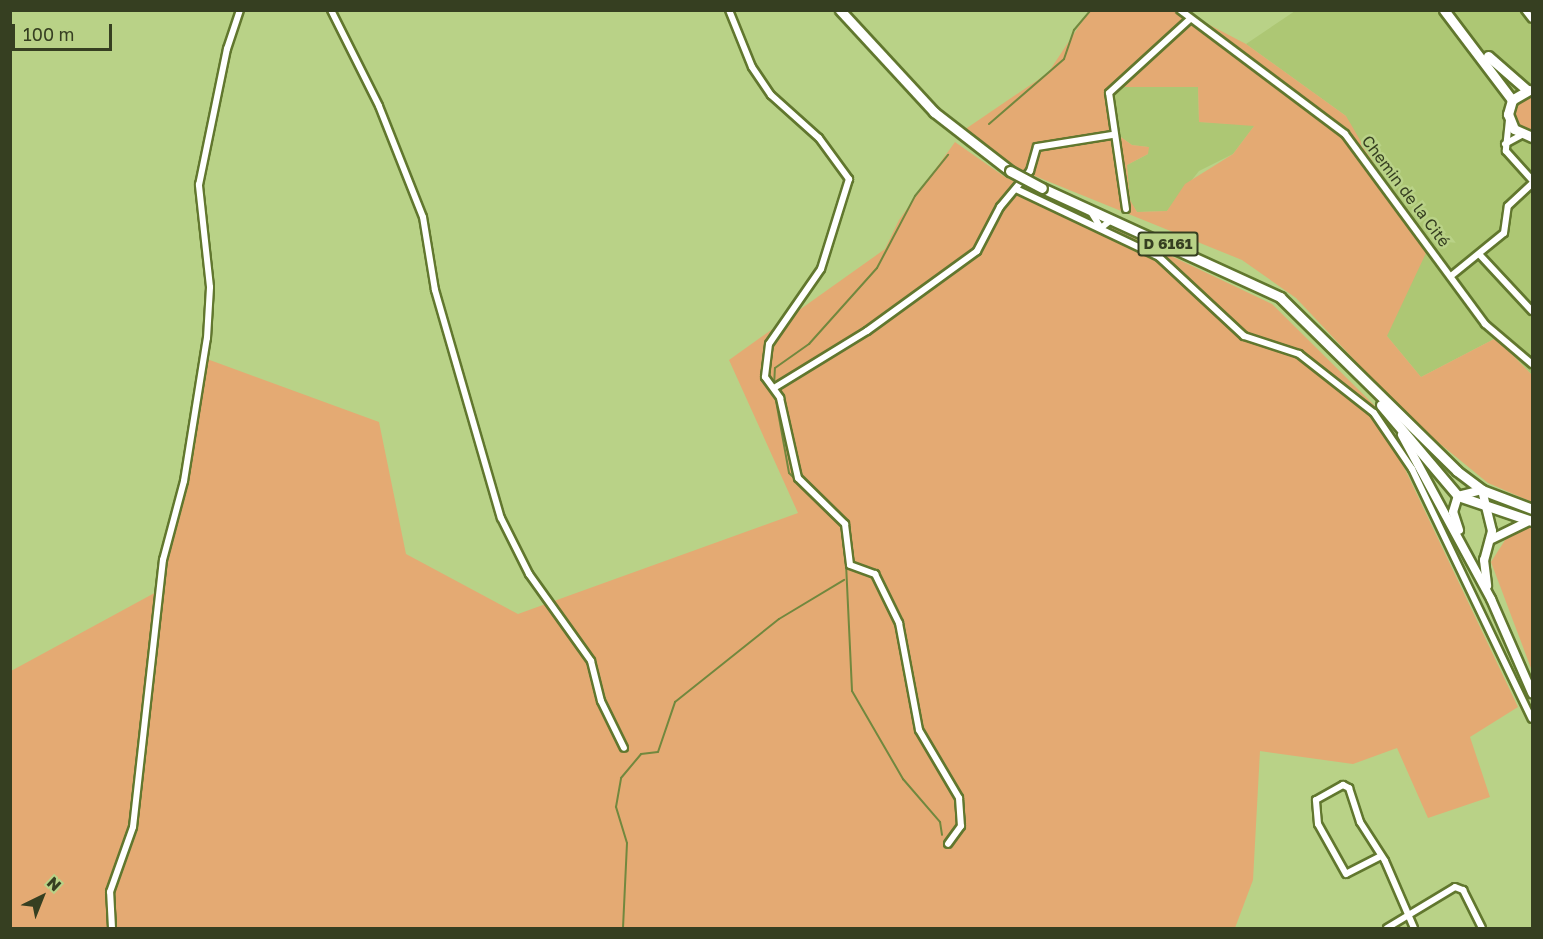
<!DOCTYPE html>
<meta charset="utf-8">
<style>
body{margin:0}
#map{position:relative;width:1543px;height:939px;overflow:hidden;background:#b9d287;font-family:"Golos Text",sans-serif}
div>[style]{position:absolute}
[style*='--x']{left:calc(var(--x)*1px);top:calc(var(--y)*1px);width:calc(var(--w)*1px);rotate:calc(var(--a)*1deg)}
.built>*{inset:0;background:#adc774}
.green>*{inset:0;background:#e4aa73}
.stream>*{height:2px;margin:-1px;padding:0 1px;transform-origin:1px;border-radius:1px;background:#71883e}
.roads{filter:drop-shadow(2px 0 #61772e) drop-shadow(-2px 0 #61772e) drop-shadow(0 2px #61772e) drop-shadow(0 -2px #61772e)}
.minor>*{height:6px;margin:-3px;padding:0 3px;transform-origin:3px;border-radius:3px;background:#fff}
.tertiary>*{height:8px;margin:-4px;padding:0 4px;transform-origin:4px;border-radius:4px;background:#fff}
.secondary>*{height:9px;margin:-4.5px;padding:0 4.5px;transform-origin:4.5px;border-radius:4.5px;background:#fff}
.primary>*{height:9px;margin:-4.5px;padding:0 4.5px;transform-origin:4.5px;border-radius:4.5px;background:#fff}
.bridges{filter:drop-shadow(2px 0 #61772e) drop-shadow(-2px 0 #61772e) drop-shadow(0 2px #61772e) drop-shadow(0 -2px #61772e)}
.primary-bridge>*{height:9px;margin:-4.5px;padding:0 4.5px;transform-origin:4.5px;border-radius:4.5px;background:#fff}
span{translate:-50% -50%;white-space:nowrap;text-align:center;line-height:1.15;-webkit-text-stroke:5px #b9d287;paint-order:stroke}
.shield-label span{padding:2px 4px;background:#b9d287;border:2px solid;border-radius:4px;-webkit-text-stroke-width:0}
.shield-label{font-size:15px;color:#363f21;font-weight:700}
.street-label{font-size:16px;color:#363f21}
.frame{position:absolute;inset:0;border:12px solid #363f21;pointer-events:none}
.north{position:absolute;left:12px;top:867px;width:60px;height:60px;-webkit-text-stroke:4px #b9d287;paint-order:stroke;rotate:43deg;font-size:16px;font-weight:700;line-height:24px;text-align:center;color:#363f21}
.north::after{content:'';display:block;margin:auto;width:21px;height:27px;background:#363f21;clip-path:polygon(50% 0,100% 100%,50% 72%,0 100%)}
.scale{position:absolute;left:12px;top:24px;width:100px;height:27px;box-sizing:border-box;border:3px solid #363f21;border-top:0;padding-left:8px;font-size:18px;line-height:21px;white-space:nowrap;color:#363f21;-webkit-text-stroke:4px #b9d287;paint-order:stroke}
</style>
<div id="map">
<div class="built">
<i style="clip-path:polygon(1295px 11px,1532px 11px,1532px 375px,1496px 338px,1421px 377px,1387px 336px,1346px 116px,1246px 44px)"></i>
<i style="clip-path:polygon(1118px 87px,1198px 87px,1199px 122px,1255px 125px,1233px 154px,1199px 171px,1167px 211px,1137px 212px,1129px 200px,1127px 165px,1148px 154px,1148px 147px,1132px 145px,1118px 135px,1114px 93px)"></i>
</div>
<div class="green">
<i style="clip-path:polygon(evenodd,1089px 11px,1183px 11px,1246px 44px,1346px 116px,1426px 253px,1387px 336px,1421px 377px,1496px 338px,1532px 375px,1532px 502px,1488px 483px,1412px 421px,1296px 298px,1242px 260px,1020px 170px,964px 130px,1048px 73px,1089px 11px,1119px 87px,1198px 87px,1199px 122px,1254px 126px,1233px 154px,1185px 184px,1167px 211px,1137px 212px,1130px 200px,1127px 165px,1148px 154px,1149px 147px,1132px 145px,1118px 135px,1114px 93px,1119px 87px)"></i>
<i style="clip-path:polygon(1532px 95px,1532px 132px,1519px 127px,1514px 113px,1519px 100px)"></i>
<i style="clip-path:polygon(955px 142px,1005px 177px,1272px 304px,1375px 406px,1518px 707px,1470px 737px,1490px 797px,1428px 818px,1397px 748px,1353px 764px,1260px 751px,1253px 880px,1235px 928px,11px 928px,11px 671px,160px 590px,207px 359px,379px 422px,406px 554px,518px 614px,798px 513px,729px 360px,885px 249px,899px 220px)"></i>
<i style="clip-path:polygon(1525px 526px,1532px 527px,1532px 671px,1491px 562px,1507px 537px)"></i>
</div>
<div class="stream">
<i style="--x:989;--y:124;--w:99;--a:-40.9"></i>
<i style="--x:1064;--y:59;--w:31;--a:-71"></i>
<i style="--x:1074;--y:30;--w:26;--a:-50"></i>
<i style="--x:774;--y:386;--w:18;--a:-87"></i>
<i style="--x:775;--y:368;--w:42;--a:-35.2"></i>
<i style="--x:809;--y:344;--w:102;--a:-48.2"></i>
<i style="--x:877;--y:268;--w:81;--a:-62.2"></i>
<i style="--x:915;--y:196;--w:53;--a:-51.2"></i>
<i style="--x:775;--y:395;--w:79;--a:79.8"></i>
<i style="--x:789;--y:473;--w:59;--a:44.3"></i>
<i style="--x:845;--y:542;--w:149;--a:87.3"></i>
<i style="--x:852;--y:691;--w:102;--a:59.9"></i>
<i style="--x:903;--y:779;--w:57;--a:49.3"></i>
<i style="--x:940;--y:822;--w:13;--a:81"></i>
<i style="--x:623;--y:928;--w:85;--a:-87.3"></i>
<i style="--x:627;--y:843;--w:38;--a:-107"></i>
<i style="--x:616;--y:807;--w:29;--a:-80"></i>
<i style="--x:621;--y:778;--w:31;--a:-50"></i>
<i style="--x:641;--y:754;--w:17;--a:-7"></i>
<i style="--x:658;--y:752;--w:53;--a:-71.2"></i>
<i style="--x:675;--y:702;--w:133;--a:-38.6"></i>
<i style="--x:779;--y:619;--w:76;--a:-31"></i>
</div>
<div class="roads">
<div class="minor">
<i style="--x:331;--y:10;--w:107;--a:63.4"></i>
<i style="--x:379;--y:106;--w:119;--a:68.4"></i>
<i style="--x:423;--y:217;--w:74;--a:80.7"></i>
<i style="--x:435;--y:290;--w:237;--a:73.9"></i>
<i style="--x:501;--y:518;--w:63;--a:63.4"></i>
<i style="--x:529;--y:574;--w:107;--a:54.5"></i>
<i style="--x:591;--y:661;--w:41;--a:76"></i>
<i style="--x:601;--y:701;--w:52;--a:63.9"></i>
<i style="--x:729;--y:10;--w:61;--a:68"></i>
<i style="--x:752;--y:67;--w:34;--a:56"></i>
<i style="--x:771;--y:95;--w:64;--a:41.9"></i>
<i style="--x:819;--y:138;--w:51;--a:53.8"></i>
<i style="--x:849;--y:179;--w:94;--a:107.3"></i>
<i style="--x:821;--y:269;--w:91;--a:124.7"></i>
<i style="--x:769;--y:344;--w:33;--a:97"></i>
<i style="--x:765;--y:377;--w:26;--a:54"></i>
<i style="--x:780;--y:398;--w:82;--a:77.3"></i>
<i style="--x:798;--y:478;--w:66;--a:44.4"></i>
<i style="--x:845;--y:524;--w:41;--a:83"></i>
<i style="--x:850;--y:565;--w:27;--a:20"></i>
<i style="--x:875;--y:574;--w:55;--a:63.9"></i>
<i style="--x:899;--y:623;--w:109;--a:79.4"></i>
<i style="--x:919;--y:730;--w:79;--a:59.5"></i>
<i style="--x:959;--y:798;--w:28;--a:86"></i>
<i style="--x:961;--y:826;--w:22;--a:126"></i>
<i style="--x:1180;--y:10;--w:206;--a:36.9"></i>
<i style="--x:1345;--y:134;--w:236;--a:53.6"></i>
<i style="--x:1485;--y:324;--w:62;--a:40.4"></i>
<i style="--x:1525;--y:10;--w:11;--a:52"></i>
<i style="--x:1509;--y:120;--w:31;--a:96"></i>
<i style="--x:1506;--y:151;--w:39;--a:48"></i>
<i style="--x:1505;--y:144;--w:18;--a:-29"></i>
<i style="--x:1016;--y:189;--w:158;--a:25.4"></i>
<i style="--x:1159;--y:257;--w:116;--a:42.9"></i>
<i style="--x:1244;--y:336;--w:58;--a:18.1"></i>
<i style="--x:1299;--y:354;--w:95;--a:38.2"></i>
<i style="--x:1374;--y:413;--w:68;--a:55.8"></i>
<i style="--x:1412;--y:469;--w:277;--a:64.4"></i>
<i style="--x:1126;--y:209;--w:117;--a:-98.3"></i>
<i style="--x:1109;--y:93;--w:110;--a:-42.4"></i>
<i style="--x:1091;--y:212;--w:19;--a:58"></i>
<i style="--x:1101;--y:228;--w:13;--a:-39"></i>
<i style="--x:1479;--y:254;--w:78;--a:47.1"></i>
<i style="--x:1451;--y:276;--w:68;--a:-39.1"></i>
<i style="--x:1504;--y:233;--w:27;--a:-82"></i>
<i style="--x:1508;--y:206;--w:33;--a:-43"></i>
<i style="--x:774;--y:388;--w:109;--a:-31.5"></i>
<i style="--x:867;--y:331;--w:136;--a:-36"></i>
<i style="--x:977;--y:251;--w:50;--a:-62.4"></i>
<i style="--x:1000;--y:207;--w:47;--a:-50.2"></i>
<i style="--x:1030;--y:171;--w:25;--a:-74"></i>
<i style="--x:1037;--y:147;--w:76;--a:-9.1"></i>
<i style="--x:1381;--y:856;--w:39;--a:153"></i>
<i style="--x:1346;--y:874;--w:57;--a:-119.2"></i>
<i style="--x:1318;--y:824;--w:24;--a:-95"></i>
<i style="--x:1316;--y:800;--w:31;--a:-29"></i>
<i style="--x:1343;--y:785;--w:7;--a:27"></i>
<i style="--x:1349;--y:788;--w:36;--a:72"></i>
<i style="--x:1360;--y:822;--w:46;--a:57.3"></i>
<i style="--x:1385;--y:861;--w:73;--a:66.6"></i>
<i style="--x:112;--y:928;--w:36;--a:-93"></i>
<i style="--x:110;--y:892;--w:69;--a:-70.5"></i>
<i style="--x:133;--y:827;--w:269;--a:-83.6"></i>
<i style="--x:163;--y:560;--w:82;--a:-75.1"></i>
<i style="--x:184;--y:481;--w:145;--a:-80.9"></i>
<i style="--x:207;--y:338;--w:51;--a:-86.6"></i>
<i style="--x:210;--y:287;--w:103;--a:-96.2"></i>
<i style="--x:199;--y:185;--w:139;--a:-78.4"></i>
<i style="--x:227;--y:49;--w:41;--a:-71.6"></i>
<i style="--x:1387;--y:928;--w:79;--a:-31.1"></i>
<i style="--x:1455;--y:887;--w:9;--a:21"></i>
<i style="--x:1463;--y:890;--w:42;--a:63.4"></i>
</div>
<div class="tertiary">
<i style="--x:1402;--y:435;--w:187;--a:61.5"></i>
<i style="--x:1491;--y:599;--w:103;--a:66.4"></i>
<i style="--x:1459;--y:530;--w:19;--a:-108"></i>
<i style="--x:1453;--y:512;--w:17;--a:-73"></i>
<i style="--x:1458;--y:496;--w:25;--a:-14"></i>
<i style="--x:1482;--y:490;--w:42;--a:76.3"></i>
<i style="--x:1492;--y:531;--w:30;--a:105"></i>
<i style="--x:1484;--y:560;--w:26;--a:83"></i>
<i style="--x:1490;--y:540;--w:43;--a:-26"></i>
</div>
<div class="secondary">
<i style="--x:1444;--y:10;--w:113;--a:52.9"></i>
<i style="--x:1488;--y:56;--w:52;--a:41.1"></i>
<i style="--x:1529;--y:90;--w:20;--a:150"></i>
<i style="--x:1512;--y:100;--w:15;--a:106"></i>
<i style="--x:1508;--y:114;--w:16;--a:68"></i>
<i style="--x:1514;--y:129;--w:20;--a:24"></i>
</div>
<div class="primary">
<i style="--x:840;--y:10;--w:139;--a:47.3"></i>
<i style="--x:934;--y:112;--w:96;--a:37.8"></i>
<i style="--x:1042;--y:188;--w:262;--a:24.6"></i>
<i style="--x:1280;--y:297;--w:248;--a:44.5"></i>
<i style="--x:1457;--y:471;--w:31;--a:37"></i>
<i style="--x:1482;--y:490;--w:53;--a:20.8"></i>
<i style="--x:1381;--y:405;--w:119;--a:49.8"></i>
<i style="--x:1458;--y:496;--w:78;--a:18.7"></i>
</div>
</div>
<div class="bridges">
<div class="primary-bridge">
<i style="--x:1010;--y:171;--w:36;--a:28"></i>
</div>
</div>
<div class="shield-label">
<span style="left:1168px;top:244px">D 6161</span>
</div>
<div class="street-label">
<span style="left:1406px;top:191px;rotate:53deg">Chemin de la Cité</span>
</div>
<div class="frame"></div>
<div class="north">N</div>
<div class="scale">100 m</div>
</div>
